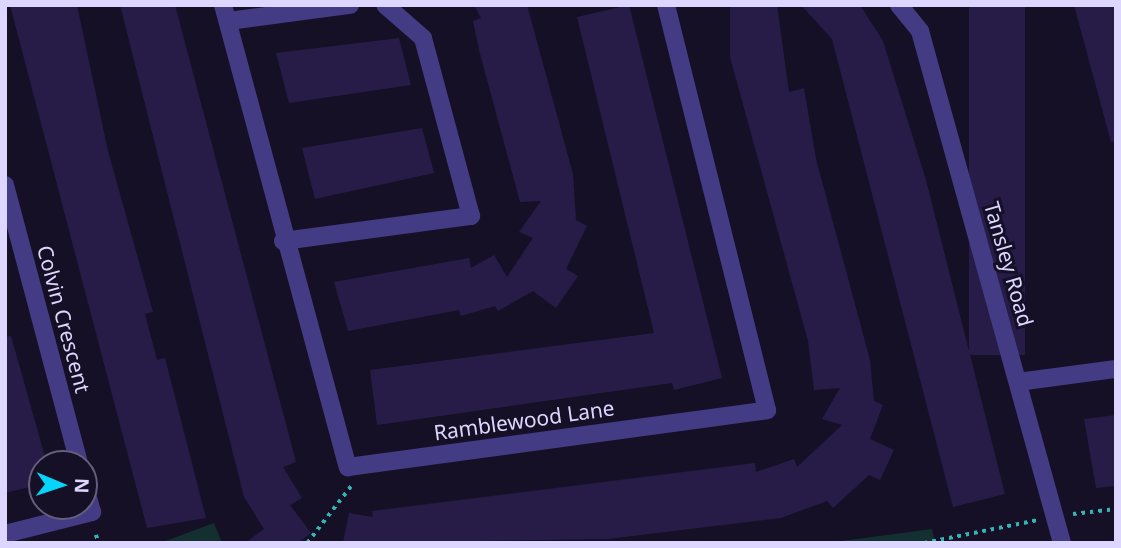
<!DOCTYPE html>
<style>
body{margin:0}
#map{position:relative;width:1121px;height:548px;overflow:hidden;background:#151026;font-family:"Noto Sans",sans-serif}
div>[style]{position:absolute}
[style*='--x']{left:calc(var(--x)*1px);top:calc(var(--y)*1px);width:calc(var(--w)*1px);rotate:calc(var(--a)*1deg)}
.green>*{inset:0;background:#132f30}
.building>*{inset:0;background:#271c47;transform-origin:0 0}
.path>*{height:3.5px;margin-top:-1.75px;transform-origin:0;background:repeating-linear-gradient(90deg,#32b6b5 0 3.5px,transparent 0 8.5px)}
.minor>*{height:18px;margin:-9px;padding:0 9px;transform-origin:9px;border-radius:9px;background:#433c84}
.tertiary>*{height:18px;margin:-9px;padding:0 9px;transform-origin:9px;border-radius:9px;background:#433c84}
span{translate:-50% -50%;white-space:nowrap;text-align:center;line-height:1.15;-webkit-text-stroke:6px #151026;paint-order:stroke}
.street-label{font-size:21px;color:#ddd6fe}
.frame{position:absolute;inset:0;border:7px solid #ddd6fe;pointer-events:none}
.north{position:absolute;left:28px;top:450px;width:70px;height:70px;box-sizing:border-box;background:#151026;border:2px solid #655f7c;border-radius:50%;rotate:92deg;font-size:19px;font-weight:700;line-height:28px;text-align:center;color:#ddd6fe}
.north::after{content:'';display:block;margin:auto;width:24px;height:32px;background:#06d4fa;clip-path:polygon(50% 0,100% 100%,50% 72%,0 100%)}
</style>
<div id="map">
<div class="green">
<i style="clip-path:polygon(214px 523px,222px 543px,160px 543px)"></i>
<i style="clip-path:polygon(932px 529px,935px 543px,826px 543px)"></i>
</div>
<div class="building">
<i style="clip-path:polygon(10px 5px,77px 5px,108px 151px,153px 312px,145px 314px,157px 360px,165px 358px,206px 518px,147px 528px)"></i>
<i style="clip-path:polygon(120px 5px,175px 5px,296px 462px,283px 467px,302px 498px,290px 505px,311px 533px,298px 543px,245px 543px,264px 529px,244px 497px)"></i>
<i style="clip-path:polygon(474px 5px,527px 5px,573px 174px,576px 220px,587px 226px,566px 269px,578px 276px,556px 308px,533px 291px,498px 311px,495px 306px,461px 316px,459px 310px,348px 331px,334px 282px,469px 258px,471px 268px,494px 255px,507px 277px,533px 238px,519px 232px,541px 201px,520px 202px,479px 50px,473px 21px,481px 18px)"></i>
<i style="clip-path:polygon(629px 5px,722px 378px,674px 390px,672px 383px,377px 425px,370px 370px,654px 333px,577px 17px)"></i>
<i style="clip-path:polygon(730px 5px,777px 5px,789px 92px,804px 88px,816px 159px,870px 360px,874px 401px,883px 405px,870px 439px,894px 450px,880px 480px,869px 475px,833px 508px,827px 501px,781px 518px,608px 539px,343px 543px,349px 513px,373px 517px,372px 511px,755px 463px,756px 472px,794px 459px,797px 467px,842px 425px,822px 419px,840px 388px,814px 390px,808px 341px,730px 57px)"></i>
<i style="clip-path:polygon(801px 5px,860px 5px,883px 41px,926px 180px,1005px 494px,953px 507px,832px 39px)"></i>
<i style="left:969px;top:5px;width:56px;height:350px"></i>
<i style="clip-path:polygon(1074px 5px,1116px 5px,1116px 141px,1111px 142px)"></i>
<i style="clip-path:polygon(399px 38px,411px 85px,289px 103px,276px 53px)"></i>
<i style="clip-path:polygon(422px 128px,434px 173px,315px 199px,302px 148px)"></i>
<i style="clip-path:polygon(11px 336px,47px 464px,42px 484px,5px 493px,5px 337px)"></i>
<i style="clip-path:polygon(1116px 415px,1116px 486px,1096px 488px,1084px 419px)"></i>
</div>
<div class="path">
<i style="--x:1073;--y:514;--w:43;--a:-6.6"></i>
<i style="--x:96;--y:535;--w:9;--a:69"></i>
<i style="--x:307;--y:543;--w:72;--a:-52.3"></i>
<i style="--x:924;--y:543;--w:116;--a:-11.4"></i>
</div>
<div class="minor">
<i style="--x:223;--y:5;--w:479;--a:74.9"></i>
<i style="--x:348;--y:467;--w:423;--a:-7.7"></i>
<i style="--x:767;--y:410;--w:417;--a:-104"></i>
<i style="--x:228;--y:21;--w:123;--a:-7.5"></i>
<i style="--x:5;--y:185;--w:289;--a:75.1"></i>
<i style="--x:283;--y:241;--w:190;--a:-7.6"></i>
<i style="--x:471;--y:216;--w:184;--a:-105.1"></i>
<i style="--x:423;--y:38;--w:50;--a:-139"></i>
<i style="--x:1018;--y:382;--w:99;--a:-7.6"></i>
<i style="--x:5;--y:534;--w:90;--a:-14.2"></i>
<i style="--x:92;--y:512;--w:30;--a:-105"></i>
</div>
<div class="tertiary">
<i style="--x:899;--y:5;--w:33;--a:51"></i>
<i style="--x:920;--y:31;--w:531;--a:74.5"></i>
</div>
<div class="street-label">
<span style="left:1009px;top:264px;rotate:74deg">Tansley Road</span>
<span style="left:64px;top:319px;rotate:75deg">Colvin Crescent</span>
<span style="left:524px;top:420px;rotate:-8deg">Ramblewood Lane</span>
</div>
<div class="frame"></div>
<div class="north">N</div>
</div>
